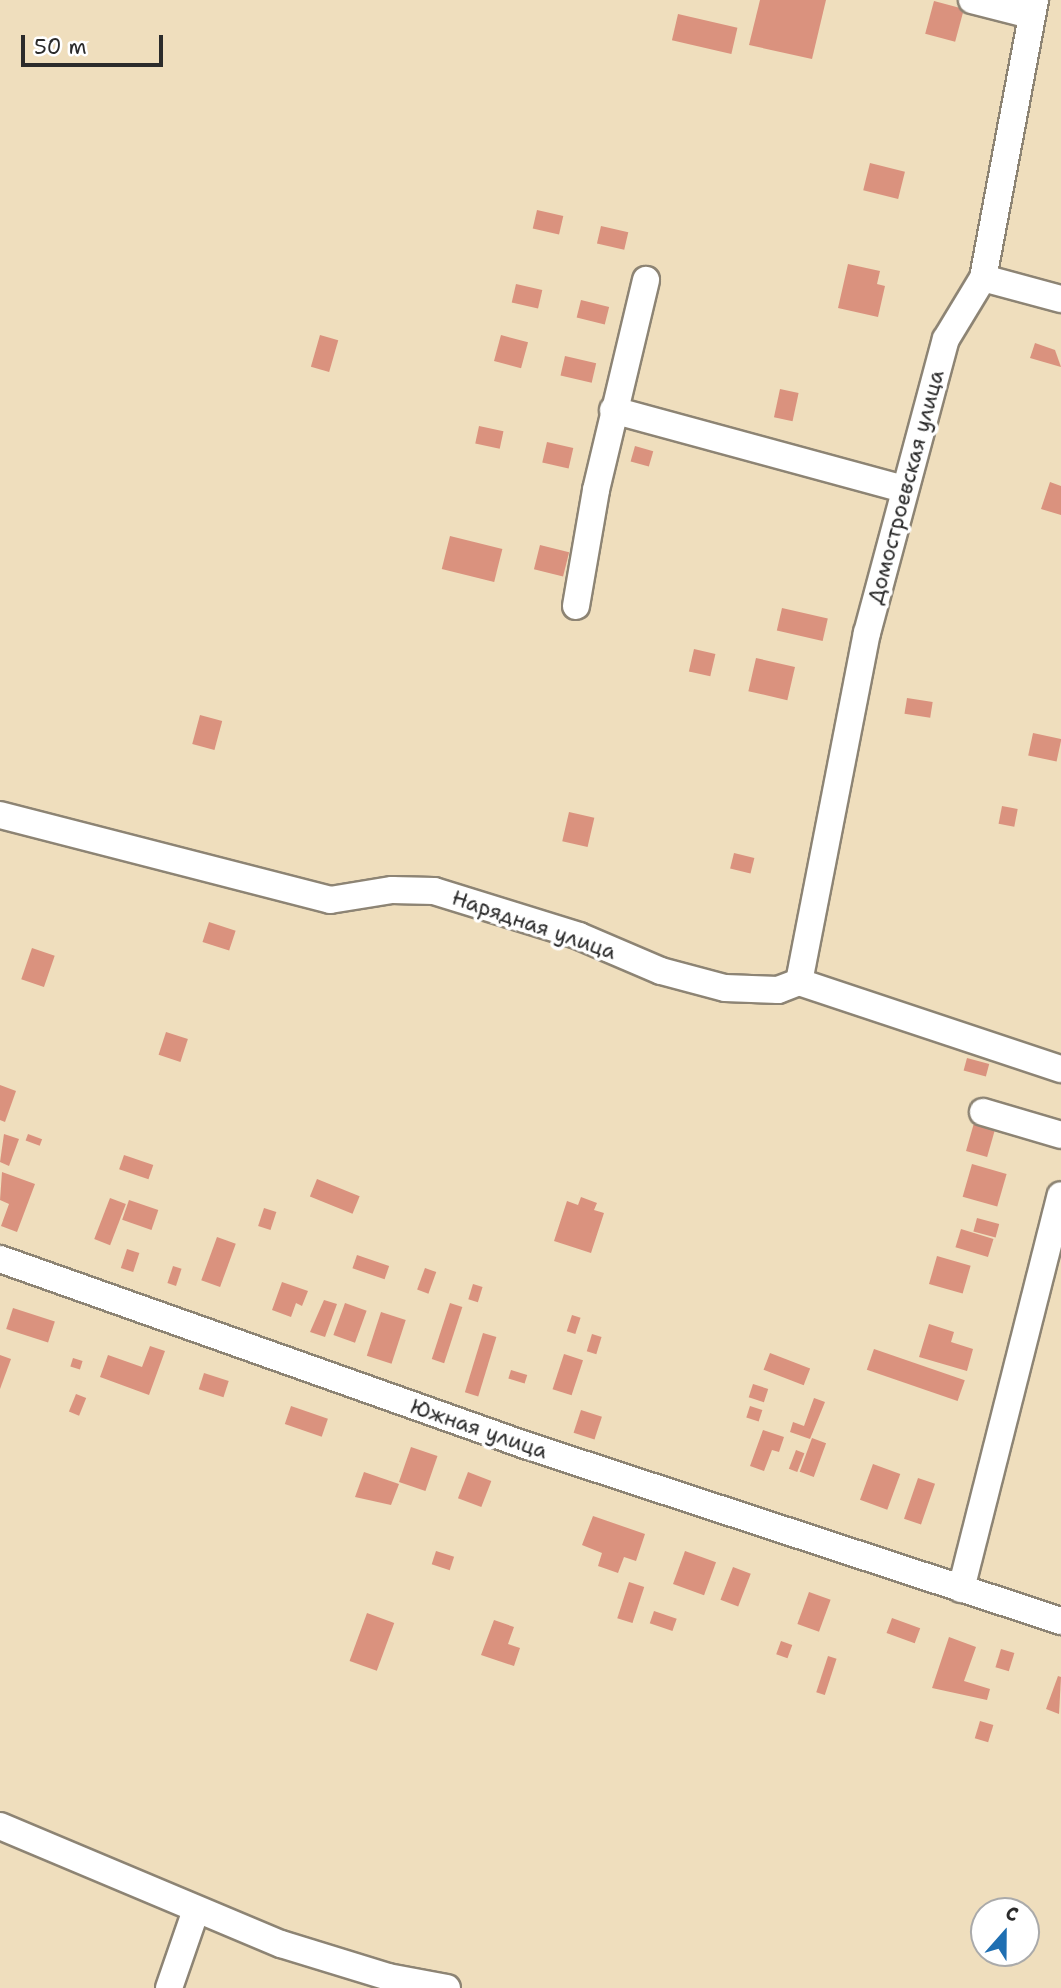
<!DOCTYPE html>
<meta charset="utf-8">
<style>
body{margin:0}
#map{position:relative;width:1061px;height:1988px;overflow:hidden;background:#efdebd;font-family:"Shantell Sans",sans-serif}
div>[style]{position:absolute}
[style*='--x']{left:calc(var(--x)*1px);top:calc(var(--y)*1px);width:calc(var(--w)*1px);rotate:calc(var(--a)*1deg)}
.building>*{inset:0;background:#da927e;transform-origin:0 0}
.roads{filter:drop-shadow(2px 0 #8d8474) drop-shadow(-2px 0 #8d8474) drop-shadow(0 2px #8d8474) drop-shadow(0 -2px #8d8474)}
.minor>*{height:26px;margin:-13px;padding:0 13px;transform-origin:13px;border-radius:13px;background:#fff}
span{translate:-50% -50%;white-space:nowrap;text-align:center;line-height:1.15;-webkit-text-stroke:7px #fff;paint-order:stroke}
.street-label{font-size:21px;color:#2b2b2b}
.north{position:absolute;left:970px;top:1897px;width:70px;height:70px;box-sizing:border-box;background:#fff;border:2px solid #aaa;border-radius:50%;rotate:21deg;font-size:19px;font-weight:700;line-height:28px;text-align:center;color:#2b2b2b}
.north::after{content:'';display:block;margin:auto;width:24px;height:32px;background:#1f6fb2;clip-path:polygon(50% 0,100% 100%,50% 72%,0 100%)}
.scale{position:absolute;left:21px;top:35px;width:142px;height:32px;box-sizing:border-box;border:4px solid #2b2b2b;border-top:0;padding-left:9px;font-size:21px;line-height:24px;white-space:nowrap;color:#2b2b2b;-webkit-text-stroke:5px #fff;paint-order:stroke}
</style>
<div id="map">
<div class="building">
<i style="clip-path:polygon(760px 0,826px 0,812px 59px,749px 45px)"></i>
<i style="left:934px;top:1px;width:31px;height:34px;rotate:15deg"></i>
<i style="left:678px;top:14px;width:61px;height:27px;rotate:13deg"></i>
<i style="left:870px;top:163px;width:36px;height:28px;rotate:14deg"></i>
<i style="left:537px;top:210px;width:27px;height:19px;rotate:13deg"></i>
<i style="left:601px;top:226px;width:28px;height:18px;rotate:13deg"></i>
<i style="clip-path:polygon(848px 264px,880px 271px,877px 284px,885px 286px,878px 317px,838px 308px)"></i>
<i style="left:516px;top:284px;width:27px;height:19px;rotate:13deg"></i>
<i style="left:581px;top:300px;width:29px;height:18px;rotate:14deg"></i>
<i style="left:320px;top:335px;width:19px;height:33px;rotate:16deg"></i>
<i style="left:501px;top:335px;width:28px;height:27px;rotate:15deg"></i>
<i style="clip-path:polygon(1035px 343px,1055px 350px,1061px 367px,1030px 358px)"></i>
<i style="left:565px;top:356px;width:32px;height:20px;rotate:13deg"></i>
<i style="left:780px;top:389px;width:19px;height:29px;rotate:12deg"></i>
<i style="left:479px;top:426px;width:25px;height:18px;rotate:12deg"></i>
<i style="left:547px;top:442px;width:27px;height:21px;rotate:13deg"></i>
<i style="left:635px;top:446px;width:19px;height:16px;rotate:16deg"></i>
<i style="clip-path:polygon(1050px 482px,1061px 486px,1061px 515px,1041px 509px)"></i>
<i style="left:450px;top:536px;width:54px;height:34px;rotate:14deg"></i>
<i style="left:540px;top:545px;width:30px;height:25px;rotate:14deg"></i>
<i style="left:782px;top:608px;width:47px;height:23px;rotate:13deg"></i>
<i style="left:694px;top:649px;width:22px;height:23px;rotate:13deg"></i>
<i style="left:756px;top:658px;width:40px;height:34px;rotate:13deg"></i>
<i style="left:907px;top:698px;width:26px;height:16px;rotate:9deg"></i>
<i style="left:200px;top:715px;width:23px;height:30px;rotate:15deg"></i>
<i style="left:1033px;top:733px;width:29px;height:23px;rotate:12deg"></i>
<i style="left:1002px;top:806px;width:16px;height:18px;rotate:11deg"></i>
<i style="left:569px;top:812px;width:26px;height:30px;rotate:13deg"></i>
<i style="left:734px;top:853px;width:21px;height:16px;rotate:14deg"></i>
<i style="left:209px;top:922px;width:28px;height:21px;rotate:18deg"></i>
<i style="left:32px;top:948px;width:24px;height:33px;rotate:19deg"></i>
<i style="left:166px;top:1032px;width:23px;height:24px;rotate:18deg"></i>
<i style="left:967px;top:1058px;width:23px;height:13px;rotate:15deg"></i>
<i style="clip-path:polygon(0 1085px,16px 1091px,5px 1122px,0 1120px)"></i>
<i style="left:974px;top:1123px;width:22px;height:29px;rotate:16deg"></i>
<i style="clip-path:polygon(4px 1134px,19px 1139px,9px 1166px,0 1162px)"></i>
<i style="left:28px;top:1134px;width:15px;height:7px;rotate:20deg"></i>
<i style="left:124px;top:1155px;width:31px;height:15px;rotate:19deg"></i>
<i style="left:972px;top:1164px;width:36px;height:34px;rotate:16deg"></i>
<i style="clip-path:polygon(2px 1172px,35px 1184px,17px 1232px,1px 1226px,9px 1204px,0 1200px)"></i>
<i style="left:317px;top:1179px;width:46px;height:19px;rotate:22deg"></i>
<i style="clip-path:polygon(581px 1197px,597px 1203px,594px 1210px,604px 1213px,591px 1253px,554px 1241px,567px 1201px,578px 1205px)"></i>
<i style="left:110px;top:1198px;width:17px;height:44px;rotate:21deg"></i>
<i style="left:129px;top:1200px;width:31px;height:21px;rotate:19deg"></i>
<i style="left:264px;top:1208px;width:13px;height:19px;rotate:18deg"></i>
<i style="left:977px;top:1218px;width:23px;height:14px;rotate:15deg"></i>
<i style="left:961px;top:1229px;width:34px;height:19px;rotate:17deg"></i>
<i style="left:217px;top:1237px;width:20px;height:46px;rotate:20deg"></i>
<i style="left:127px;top:1249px;width:13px;height:20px;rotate:18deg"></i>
<i style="left:357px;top:1255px;width:34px;height:14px;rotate:19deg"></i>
<i style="left:937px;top:1256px;width:35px;height:29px;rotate:16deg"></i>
<i style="left:173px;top:1266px;width:9px;height:18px;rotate:18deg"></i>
<i style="left:425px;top:1268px;width:12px;height:23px;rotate:20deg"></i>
<i style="clip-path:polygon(282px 1282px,308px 1291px,302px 1306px,296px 1303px,291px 1317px,272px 1310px)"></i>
<i style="left:473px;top:1284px;width:10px;height:16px;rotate:17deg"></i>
<i style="clip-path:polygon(324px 1300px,337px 1304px,325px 1337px,310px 1332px)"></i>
<i style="left:345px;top:1303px;width:23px;height:34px;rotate:20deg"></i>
<i style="left:450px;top:1303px;width:13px;height:59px;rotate:18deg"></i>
<i style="left:13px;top:1308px;width:44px;height:22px;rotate:18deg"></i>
<i style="left:381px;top:1312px;width:26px;height:46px;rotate:18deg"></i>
<i style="left:572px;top:1315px;width:9px;height:17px;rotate:18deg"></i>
<i style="clip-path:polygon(929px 1324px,954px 1332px,951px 1342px,973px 1349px,967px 1371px,919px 1357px)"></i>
<i style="left:483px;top:1333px;width:14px;height:62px;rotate:17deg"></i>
<i style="left:592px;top:1334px;width:10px;height:18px;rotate:17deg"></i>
<i style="clip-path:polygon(150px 1346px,165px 1351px,149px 1395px,100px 1377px,108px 1355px,142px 1367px)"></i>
<i style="left:874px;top:1349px;width:96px;height:22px;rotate:19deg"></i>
<i style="left:770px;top:1353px;width:43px;height:18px;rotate:21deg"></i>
<i style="left:564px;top:1354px;width:20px;height:37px;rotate:18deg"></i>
<i style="clip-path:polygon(0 1355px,11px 1359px,0 1389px)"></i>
<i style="left:73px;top:1358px;width:10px;height:9px;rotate:17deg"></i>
<i style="left:511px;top:1370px;width:17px;height:9px;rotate:17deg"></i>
<i style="left:204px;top:1373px;width:26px;height:17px;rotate:18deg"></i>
<i style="left:753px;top:1384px;width:16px;height:14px;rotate:18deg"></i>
<i style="left:76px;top:1394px;width:11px;height:19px;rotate:22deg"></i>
<i style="clip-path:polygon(814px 1398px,825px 1402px,810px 1439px,790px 1432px,793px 1422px,804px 1426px)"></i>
<i style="left:291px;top:1406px;width:39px;height:19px;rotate:19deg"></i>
<i style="left:750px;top:1406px;width:13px;height:12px;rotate:18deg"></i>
<i style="left:581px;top:1410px;width:22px;height:24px;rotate:18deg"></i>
<i style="clip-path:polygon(763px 1430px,784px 1437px,779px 1452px,772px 1450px,764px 1471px,750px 1466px)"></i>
<i style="left:812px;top:1438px;width:15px;height:36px;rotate:20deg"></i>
<i style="left:411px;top:1447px;width:28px;height:37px;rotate:19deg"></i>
<i style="left:796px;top:1450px;width:9px;height:20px;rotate:21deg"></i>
<i style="left:873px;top:1464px;width:29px;height:38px;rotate:20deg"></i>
<i style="clip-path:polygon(364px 1472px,399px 1484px,391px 1505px,355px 1497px)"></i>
<i style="left:468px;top:1472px;width:25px;height:28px;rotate:21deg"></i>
<i style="left:918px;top:1478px;width:18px;height:43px;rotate:19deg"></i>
<i style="clip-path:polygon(593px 1516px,645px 1534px,636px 1561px,624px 1557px,618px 1573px,598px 1566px,602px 1553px,582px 1545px)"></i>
<i style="left:436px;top:1551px;width:19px;height:14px;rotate:18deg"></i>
<i style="left:685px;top:1551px;width:33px;height:35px;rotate:20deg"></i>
<i style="left:733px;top:1567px;width:19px;height:35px;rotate:21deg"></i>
<i style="left:629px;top:1582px;width:16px;height:38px;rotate:18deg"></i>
<i style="left:809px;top:1592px;width:23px;height:34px;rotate:20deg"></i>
<i style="left:654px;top:1611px;width:24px;height:13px;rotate:19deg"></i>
<i style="left:367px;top:1613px;width:29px;height:51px;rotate:20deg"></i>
<i style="left:892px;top:1618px;width:30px;height:16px;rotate:20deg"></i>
<i style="clip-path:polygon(494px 1620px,514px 1627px,508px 1644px,520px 1648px,514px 1666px,481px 1655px)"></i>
<i style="clip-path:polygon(949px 1637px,976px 1647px,964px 1681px,990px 1689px,987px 1700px,932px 1688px)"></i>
<i style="left:781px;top:1641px;width:12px;height:14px;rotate:20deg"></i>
<i style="left:1001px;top:1649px;width:14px;height:19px;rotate:17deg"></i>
<i style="left:828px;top:1656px;width:9px;height:38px;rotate:18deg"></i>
<i style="clip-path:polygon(1058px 1676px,1061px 1677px,1059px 1714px,1046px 1709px)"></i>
<i style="left:980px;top:1721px;width:14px;height:18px;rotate:17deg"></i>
</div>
<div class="roads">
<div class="minor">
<i style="--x:972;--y:0;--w:61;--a:14.3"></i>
<i style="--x:983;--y:278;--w:81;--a:15.1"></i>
<i style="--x:613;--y:410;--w:302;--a:15.2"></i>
<i style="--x:576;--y:606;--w:118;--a:-80.2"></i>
<i style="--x:596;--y:490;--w:216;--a:-76.6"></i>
<i style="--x:0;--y:815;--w:341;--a:14.4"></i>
<i style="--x:330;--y:900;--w:63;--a:-9.2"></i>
<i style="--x:392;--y:890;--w:42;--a:1.4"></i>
<i style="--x:434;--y:891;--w:152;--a:17.2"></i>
<i style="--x:579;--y:936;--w:89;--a:23.1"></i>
<i style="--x:661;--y:971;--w:66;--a:14.9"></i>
<i style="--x:725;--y:988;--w:53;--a:2.2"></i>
<i style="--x:778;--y:990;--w:22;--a:-21"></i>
<i style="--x:799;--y:982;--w:276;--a:18.4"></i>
<i style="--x:799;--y:982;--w:356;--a:-79"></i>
<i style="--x:867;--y:633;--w:304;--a:-75"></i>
<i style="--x:946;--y:339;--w:71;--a:-58.8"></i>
<i style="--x:983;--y:278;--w:283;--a:-79.4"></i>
<i style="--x:983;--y:1112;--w:81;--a:16.4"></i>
<i style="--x:0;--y:1259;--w:557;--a:19.51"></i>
<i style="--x:525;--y:1445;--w:564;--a:18.18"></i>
<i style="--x:961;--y:1589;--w:406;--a:-75.8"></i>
<i style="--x:0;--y:1826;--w:305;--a:22.8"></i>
<i style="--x:281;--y:1944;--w:112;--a:17.1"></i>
<i style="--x:388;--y:1977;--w:60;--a:10.6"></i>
<i style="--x:169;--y:1988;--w:83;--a:-70.9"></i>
</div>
</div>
<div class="street-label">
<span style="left:906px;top:487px;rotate:-75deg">Домостроевская улица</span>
<span style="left:534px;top:925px;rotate:19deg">Нарядная улица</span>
<span style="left:479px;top:1429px;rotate:19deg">Южная улица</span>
</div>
<div class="north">С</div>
<div class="scale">50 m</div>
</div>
